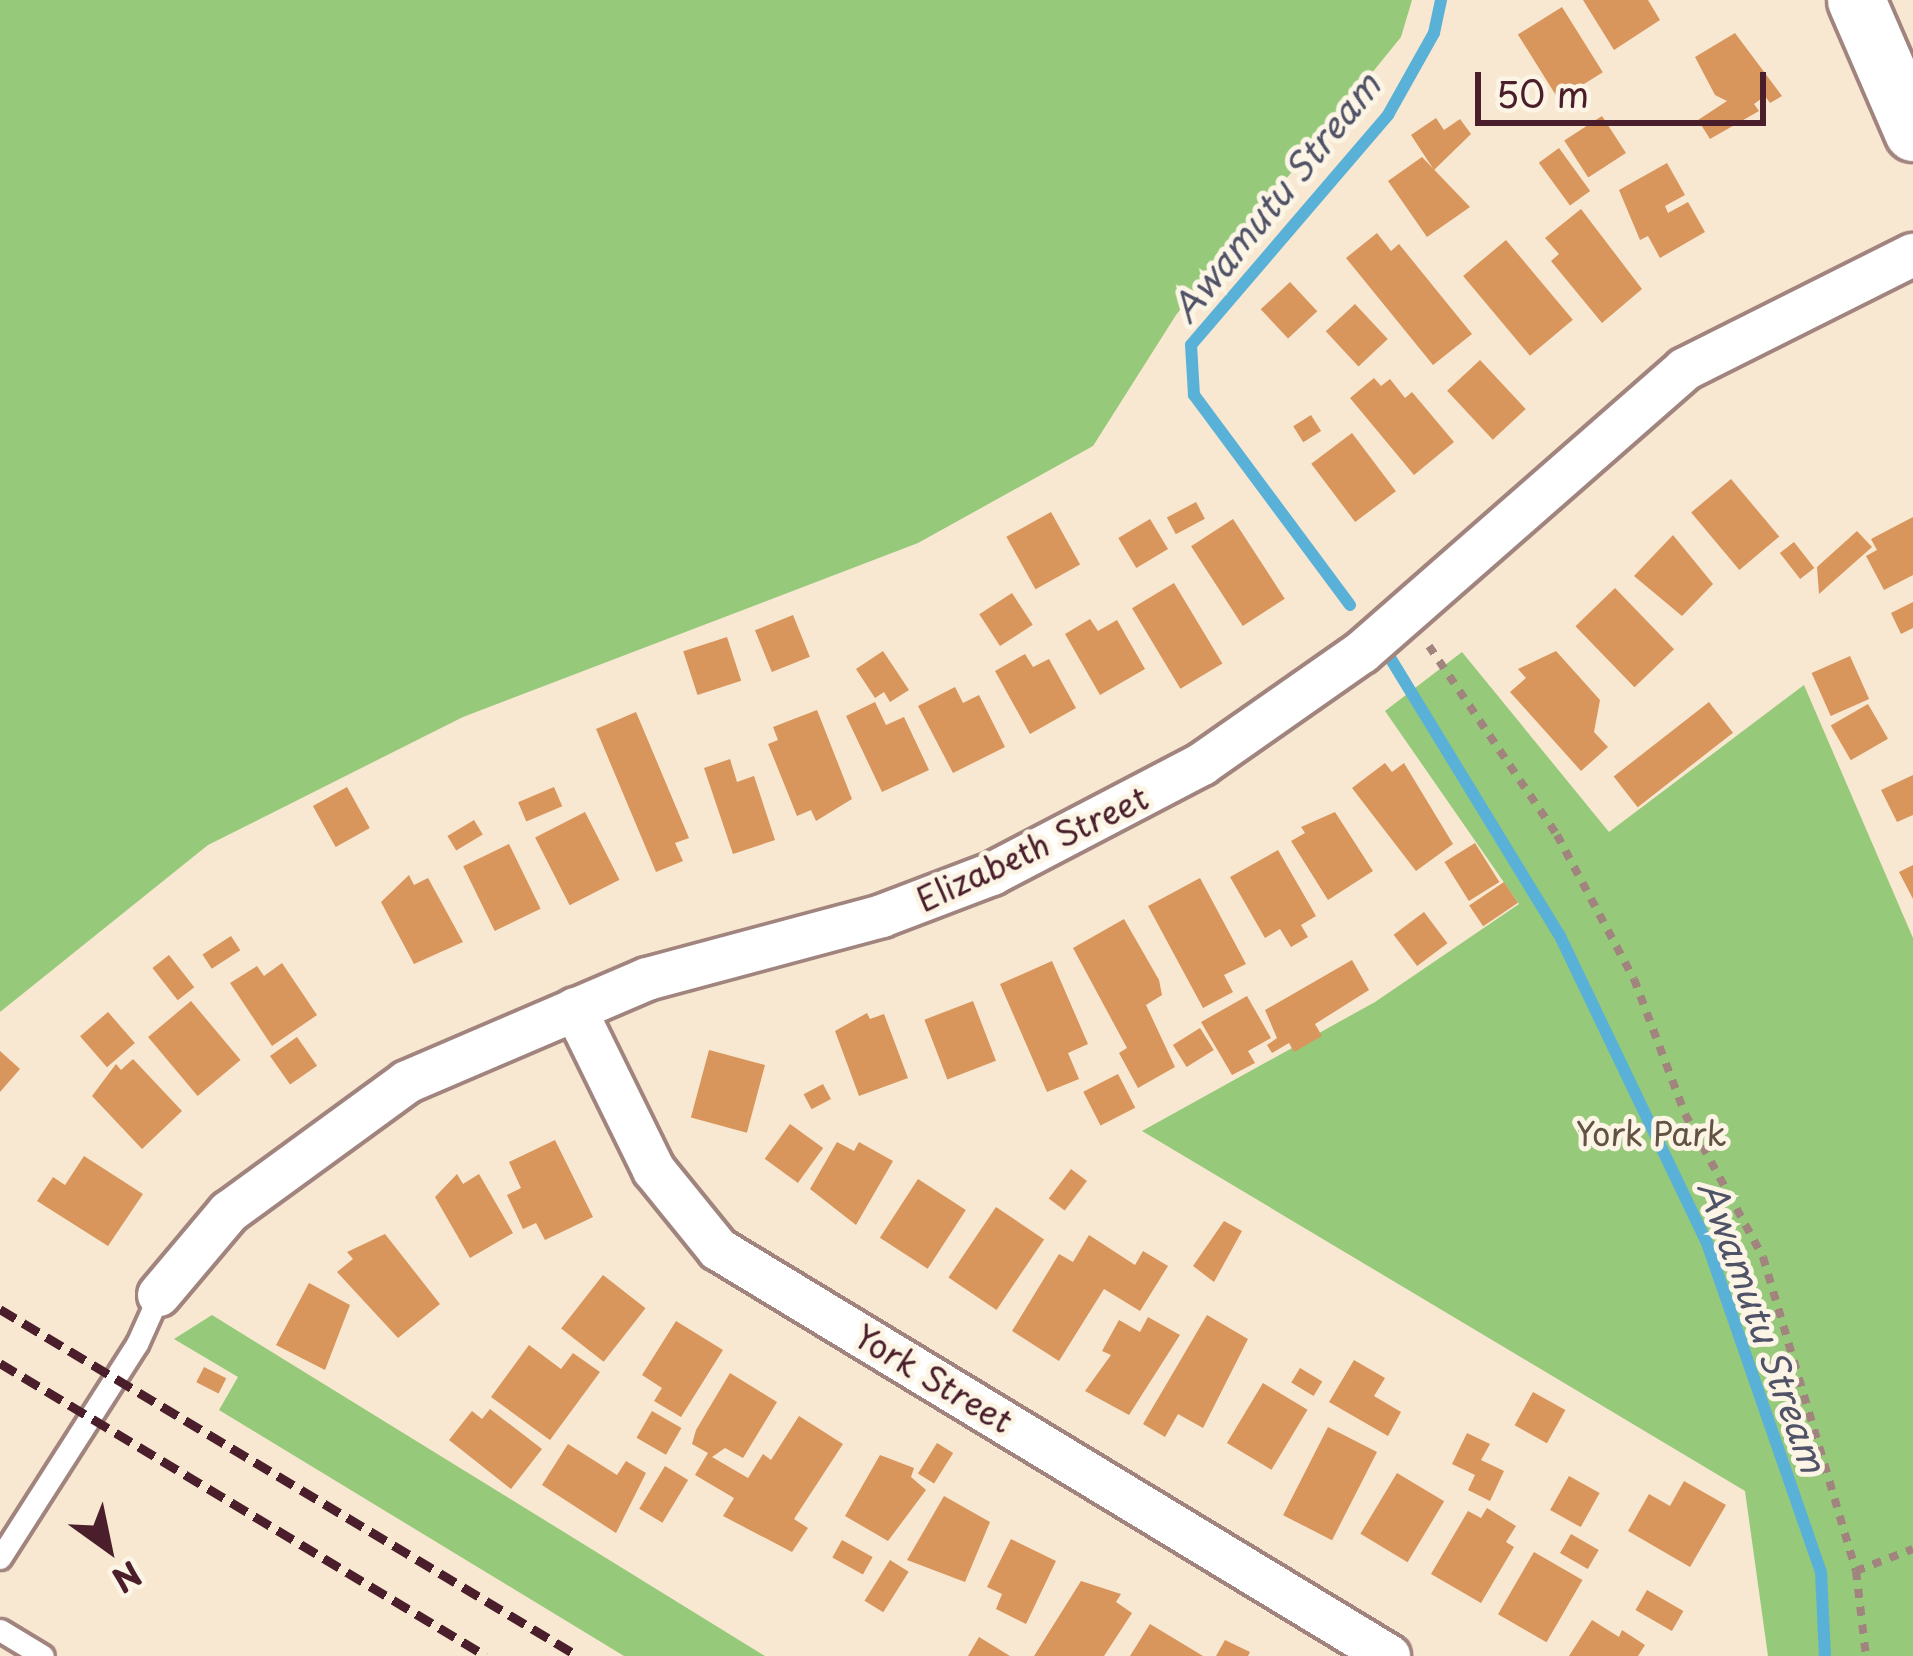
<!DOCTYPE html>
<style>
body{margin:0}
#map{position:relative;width:1913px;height:1656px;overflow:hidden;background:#f8e8d1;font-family:"Playpen Sans",sans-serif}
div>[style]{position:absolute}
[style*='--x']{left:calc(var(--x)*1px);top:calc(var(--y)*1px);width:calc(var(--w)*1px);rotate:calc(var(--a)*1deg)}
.green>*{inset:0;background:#96c97a}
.stream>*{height:12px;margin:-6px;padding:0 6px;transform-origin:6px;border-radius:6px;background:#5ab1d7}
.building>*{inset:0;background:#d8955c;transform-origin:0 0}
.path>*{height:8px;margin-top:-4px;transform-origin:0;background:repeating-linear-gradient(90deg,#a1847e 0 9px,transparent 0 18px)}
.roads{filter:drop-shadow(3px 0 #a1847e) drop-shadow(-3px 0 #a1847e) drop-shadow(0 3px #a1847e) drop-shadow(0 -3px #a1847e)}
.lane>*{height:21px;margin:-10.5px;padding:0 10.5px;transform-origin:10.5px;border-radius:10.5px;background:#fff}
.street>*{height:42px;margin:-21px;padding:0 21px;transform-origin:21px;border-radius:21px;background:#fff}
.secondary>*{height:57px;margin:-28.5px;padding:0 28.5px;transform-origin:28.5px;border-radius:28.5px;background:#fff}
.rail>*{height:9px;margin-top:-4.5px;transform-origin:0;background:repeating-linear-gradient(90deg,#4a1f2b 0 18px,transparent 0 27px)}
span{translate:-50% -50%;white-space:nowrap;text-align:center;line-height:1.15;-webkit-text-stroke:10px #fcf5e5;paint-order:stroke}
.street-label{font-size:33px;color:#4a1f2b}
.park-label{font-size:33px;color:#615243}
.water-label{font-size:36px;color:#505267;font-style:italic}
.north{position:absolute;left:48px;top:1488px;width:120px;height:120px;-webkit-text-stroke:9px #fcf5e5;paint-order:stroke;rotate:147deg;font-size:33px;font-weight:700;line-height:48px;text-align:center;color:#4a1f2b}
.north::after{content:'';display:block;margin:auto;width:42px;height:54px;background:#4a1f2b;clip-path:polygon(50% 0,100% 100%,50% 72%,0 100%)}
.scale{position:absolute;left:1475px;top:72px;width:291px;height:54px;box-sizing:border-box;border:6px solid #4a1f2b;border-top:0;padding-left:15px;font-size:36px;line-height:42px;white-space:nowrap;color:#4a1f2b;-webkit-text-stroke:9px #fcf5e5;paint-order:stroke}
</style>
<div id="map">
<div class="green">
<i style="clip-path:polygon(0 0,1412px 0,1401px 37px,1176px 315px,1093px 446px,918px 543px,463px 717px,208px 845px,0 1012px)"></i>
<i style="clip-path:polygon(1462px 652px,1609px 832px,1804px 685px,1913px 938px,1913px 1656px,1768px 1656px,1745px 1491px,1142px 1131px,1375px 1002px,1519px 904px,1385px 711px)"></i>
<i style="clip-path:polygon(212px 1315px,765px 1656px,624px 1656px,219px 1410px,238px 1377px,174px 1339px)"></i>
</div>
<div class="stream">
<i style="--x:1350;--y:605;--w:262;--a:-126.6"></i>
<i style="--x:1194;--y:395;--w:50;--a:-93.4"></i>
<i style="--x:1191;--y:345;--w:303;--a:-49.4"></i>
<i style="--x:1388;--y:115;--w:94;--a:-60.7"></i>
<i style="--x:1434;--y:33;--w:34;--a:-78"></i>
<i style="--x:1389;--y:656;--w:326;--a:58.6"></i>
<i style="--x:1559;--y:934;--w:343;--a:64.4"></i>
<i style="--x:1707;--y:1243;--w:348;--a:70.9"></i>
<i style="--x:1821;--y:1572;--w:84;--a:87.3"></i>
</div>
<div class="building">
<i style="clip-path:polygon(1583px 0,1648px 0,1660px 20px,1614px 50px)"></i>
<i style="left:1562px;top:7px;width:77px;height:52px;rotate:58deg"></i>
<i style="clip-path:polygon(1735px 33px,1782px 96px,1770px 103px,1765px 96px,1754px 104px,1759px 111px,1710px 139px,1698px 120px,1727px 101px,1715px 95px,1695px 57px)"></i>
<i style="left:1602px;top:116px;width:44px;height:45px;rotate:57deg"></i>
<i style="clip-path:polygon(1436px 118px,1444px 130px,1460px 119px,1471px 134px,1434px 170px,1411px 135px)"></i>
<i style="left:1559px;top:148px;width:53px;height:25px;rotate:54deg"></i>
<i style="clip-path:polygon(1422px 157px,1470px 207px,1427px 237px,1388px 181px)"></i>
<i style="clip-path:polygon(1667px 163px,1685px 195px,1665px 206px,1668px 213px,1688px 202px,1705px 232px,1660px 258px,1648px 236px,1640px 240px,1619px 190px)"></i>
<i style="clip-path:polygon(1581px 209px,1642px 289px,1602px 323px,1551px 261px,1559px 254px,1545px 238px)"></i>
<i style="clip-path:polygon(1377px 233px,1391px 251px,1399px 244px,1472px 334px,1433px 365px,1346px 258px)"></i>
<i style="left:1506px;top:240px;width:104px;height:56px;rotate:50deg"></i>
<i style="left:1290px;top:282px;width:40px;height:40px;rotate:47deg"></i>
<i style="left:1355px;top:304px;width:48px;height:40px;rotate:47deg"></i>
<i style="left:1480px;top:360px;width:67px;height:45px;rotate:47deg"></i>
<i style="clip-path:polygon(1374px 378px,1381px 386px,1390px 379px,1405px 398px,1412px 392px,1454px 442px,1414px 475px,1350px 398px)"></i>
<i style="left:1311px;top:415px;width:19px;height:21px;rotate:58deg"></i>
<i style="left:1352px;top:433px;width:73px;height:51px;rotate:53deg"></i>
<i style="left:1731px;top:479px;width:75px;height:52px;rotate:50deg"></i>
<i style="left:1196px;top:502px;width:19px;height:33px;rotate:62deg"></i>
<i style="left:1051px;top:512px;width:60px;height:51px;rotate:61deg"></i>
<i style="clip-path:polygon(1913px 517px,1913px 575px,1884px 590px,1866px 556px,1877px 550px,1871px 539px)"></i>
<i style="left:1150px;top:519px;width:35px;height:37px;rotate:59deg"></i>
<i style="left:1233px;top:519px;width:95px;height:50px;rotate:57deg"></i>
<i style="clip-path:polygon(1857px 531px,1872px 547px,1819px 594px,1817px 567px)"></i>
<i style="clip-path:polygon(1673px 535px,1713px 584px,1682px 616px,1634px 576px)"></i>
<i style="left:1794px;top:542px;width:33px;height:18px;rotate:52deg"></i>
<i style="left:1174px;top:583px;width:94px;height:49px;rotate:59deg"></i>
<i style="left:1615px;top:588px;width:85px;height:55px;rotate:46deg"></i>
<i style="left:1012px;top:593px;width:38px;height:39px;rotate:57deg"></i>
<i style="clip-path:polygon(1913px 602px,1913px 628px,1901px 634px,1891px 613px)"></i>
<i style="left:793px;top:615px;width:45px;height:41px;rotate:68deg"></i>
<i style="clip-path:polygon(1090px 619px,1098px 631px,1117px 620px,1145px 669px,1100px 695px,1065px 634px)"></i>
<i style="left:727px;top:637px;width:46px;height:46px;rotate:72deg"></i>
<i style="clip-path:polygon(883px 651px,909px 690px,890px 702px,884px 692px,875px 698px,856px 669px)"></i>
<i style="clip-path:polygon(1556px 651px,1600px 700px,1594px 732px,1608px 747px,1581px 771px,1510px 692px,1526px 678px,1518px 669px)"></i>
<i style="clip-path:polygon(1025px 654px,1033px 667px,1049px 659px,1076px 708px,1030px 734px,995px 671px)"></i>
<i style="left:1850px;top:656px;width:47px;height:42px;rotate:66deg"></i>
<i style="clip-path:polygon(955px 687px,963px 703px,979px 695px,1005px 747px,953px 773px,918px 706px)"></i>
<i style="clip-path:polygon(875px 702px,886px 725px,904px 717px,929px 770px,882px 792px,846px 716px)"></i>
<i style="left:1709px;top:702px;width:39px;height:121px;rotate:52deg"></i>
<i style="left:1868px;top:704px;width:40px;height:43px;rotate:60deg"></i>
<i style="clip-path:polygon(817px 710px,852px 799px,816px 821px,811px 810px,797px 816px,768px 744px,778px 740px,773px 727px)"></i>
<i style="clip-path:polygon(636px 712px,689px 838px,675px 843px,683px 861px,656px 872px,596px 729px)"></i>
<i style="clip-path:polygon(730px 759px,737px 782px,754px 776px,775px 840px,733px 854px,704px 768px)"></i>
<i style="clip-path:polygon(1385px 763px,1392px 772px,1404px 763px,1453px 844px,1416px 871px,1352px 788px)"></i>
<i style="clip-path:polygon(1913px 775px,1913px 815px,1897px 822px,1881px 790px)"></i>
<i style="left:347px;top:787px;width:47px;height:39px;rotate:61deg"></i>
<i style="left:554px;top:787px;width:21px;height:39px;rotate:67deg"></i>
<i style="left:585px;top:812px;width:76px;height:56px;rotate:63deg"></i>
<i style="clip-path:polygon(1335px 812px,1373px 871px,1328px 900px,1291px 841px,1305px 833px,1301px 827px)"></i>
<i style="left:474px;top:820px;width:17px;height:31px;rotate:59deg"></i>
<i style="left:1475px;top:843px;width:46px;height:36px;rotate:58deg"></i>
<i style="left:509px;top:844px;width:72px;height:51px;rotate:64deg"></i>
<i style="clip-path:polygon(1278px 850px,1316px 916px,1301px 925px,1308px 937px,1291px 947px,1280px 929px,1265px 938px,1230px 877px)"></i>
<i style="clip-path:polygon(1913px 865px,1913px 899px,1899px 872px)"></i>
<i style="clip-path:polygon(409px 875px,414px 885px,428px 878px,463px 942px,414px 964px,381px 902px)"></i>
<i style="clip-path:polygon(1200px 878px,1246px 964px,1224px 975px,1233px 992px,1203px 1008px,1148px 906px)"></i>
<i style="left:1504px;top:882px;width:25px;height:42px;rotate:56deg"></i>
<i style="left:1424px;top:912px;width:39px;height:38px;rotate:53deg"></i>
<i style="clip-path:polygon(1124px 919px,1159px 980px,1162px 995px,1146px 1005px,1175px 1067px,1138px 1088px,1119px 1053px,1127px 1048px,1073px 948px)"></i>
<i style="left:231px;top:936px;width:17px;height:34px;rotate:57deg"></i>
<i style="left:169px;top:955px;width:41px;height:21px;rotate:52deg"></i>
<i style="clip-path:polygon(1352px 960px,1369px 990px,1315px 1024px,1322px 1036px,1294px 1052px,1289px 1043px,1272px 1053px,1267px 1045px,1277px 1038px,1265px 1010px)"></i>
<i style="clip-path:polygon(1052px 961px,1088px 1044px,1068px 1053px,1079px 1079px,1047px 1092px,1000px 984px)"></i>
<i style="clip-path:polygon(282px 963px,317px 1015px,272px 1046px,230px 983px,257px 966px,264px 976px)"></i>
<i style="clip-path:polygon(1247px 996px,1271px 1038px,1248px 1051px,1255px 1063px,1232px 1075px,1201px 1022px)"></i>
<i style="left:191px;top:1001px;width:77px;height:56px;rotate:50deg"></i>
<i style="left:973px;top:1001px;width:64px;height:52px;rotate:69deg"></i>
<i style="left:108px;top:1012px;width:41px;height:37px;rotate:49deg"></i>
<i style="clip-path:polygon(867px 1013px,870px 1019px,884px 1014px,908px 1078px,859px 1096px,835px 1031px)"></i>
<i style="left:1200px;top:1028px;width:26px;height:32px;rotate:58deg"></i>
<i style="left:297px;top:1037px;width:35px;height:33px;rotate:55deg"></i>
<i style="left:709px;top:1050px;width:58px;height:70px;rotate:15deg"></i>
<i style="clip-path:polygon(0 1051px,20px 1069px,0 1092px)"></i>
<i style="clip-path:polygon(133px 1059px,182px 1111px,142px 1149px,92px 1096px,116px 1064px,121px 1070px)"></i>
<i style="left:1118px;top:1074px;width:38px;height:39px;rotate:63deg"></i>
<i style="left:823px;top:1084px;width:17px;height:22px;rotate:62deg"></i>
<i style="left:790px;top:1124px;width:41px;height:43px;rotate:36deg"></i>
<i style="clip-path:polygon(555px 1140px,593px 1217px,545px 1240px,536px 1223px,523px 1229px,507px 1195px,521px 1188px,509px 1162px)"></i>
<i style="clip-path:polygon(837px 1142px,854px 1151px,859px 1142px,893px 1161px,856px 1225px,810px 1189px)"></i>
<i style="clip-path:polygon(84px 1156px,143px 1194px,108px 1246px,37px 1201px,53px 1177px,65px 1185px)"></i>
<i style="left:1071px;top:1169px;width:20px;height:37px;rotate:37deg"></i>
<i style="clip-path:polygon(457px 1174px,463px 1184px,479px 1174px,513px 1233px,470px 1258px,435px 1197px)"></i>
<i style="left:918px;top:1179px;width:57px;height:70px;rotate:33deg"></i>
<i style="left:996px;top:1207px;width:58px;height:85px;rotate:34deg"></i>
<i style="clip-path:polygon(1224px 1221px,1242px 1231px,1214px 1282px,1193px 1266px)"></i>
<i style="clip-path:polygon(385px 1234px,440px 1304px,398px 1338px,337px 1272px,353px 1259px,347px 1252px)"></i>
<i style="clip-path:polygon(1089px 1235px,1135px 1265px,1143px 1251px,1168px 1266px,1140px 1311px,1104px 1289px,1059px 1361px,1012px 1331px,1059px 1254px,1073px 1262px)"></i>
<i style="left:603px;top:1275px;width:54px;height:68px;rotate:38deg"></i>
<i style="clip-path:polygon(309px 1283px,350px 1305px,325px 1370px,276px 1345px)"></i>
<i style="clip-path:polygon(1207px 1315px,1248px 1339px,1203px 1428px,1178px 1414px,1165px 1437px,1143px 1424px)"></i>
<i style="clip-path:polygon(1148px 1317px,1180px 1335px,1129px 1415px,1085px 1391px,1111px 1355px,1102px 1351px,1119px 1320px,1140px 1332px)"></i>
<i style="clip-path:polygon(676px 1321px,723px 1350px,681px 1417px,654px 1401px,662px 1388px,642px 1375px)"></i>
<i style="clip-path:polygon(529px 1345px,561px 1369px,573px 1353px,600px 1372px,550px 1440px,491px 1397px)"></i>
<i style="clip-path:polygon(1354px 1360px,1385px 1378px,1374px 1396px,1401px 1412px,1388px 1436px,1329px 1402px)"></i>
<i style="left:204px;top:1367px;width:25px;height:17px;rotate:27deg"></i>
<i style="left:1300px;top:1368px;width:26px;height:17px;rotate:31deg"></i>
<i style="clip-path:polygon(730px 1373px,777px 1402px,743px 1458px,725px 1448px,712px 1457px,748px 1478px,763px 1454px,771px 1460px,799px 1416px,843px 1444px,794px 1519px,808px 1528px,792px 1552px,723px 1516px,734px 1498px,695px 1475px,708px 1453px,692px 1444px,696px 1430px)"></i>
<i style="left:1263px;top:1383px;width:52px;height:70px;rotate:31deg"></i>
<i style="left:1533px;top:1392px;width:37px;height:38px;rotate:29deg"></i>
<i style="clip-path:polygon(490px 1409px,542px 1449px,511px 1489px,449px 1440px,472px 1411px,482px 1419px)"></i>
<i style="left:652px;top:1411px;width:34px;height:31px;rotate:30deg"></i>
<i style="left:1328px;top:1427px;width:55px;height:99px;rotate:27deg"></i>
<i style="clip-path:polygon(1467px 1433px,1490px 1444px,1481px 1460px,1504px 1471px,1490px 1501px,1468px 1490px,1475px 1475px,1452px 1464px)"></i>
<i style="left:937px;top:1443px;width:19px;height:36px;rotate:32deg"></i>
<i style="clip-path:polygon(568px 1444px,617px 1475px,626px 1461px,646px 1473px,616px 1533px,542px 1485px)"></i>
<i style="clip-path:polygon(880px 1455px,914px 1468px,911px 1477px,926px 1490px,888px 1541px,845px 1516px)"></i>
<i style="left:665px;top:1466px;width:27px;height:50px;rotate:31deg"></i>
<i style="left:1397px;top:1473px;width:55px;height:71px;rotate:31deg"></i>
<i style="left:1569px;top:1476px;width:35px;height:39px;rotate:29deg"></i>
<i style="clip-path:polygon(1684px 1481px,1726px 1505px,1690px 1567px,1628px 1531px,1649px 1494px,1670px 1506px)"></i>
<i style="clip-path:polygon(944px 1496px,990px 1522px,965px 1582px,907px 1560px)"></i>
<i style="clip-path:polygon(1487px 1508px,1516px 1526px,1506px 1542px,1514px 1547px,1481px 1603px,1431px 1574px,1468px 1511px,1481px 1518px)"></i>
<i style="left:1571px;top:1534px;width:32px;height:22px;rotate:30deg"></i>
<i style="clip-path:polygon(1011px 1539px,1056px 1561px,1026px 1624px,996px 1609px,1002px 1594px,987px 1587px)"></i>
<i style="left:842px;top:1540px;width:35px;height:20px;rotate:29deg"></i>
<i style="left:1534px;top:1552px;width:56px;height:72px;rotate:30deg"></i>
<i style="left:890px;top:1560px;width:22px;height:48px;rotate:32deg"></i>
<i style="clip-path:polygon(1081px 1581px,1121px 1594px,1116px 1602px,1132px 1613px,1104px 1656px,1034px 1656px)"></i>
<i style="left:1647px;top:1590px;width:42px;height:23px;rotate:30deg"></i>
<i style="clip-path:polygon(1592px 1620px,1619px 1637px,1622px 1630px,1645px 1645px,1638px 1656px,1569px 1656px)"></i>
<i style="clip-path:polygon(1150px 1624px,1203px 1656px,1130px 1656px)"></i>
<i style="clip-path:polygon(979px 1637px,1010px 1656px,968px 1656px)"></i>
<i style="clip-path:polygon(1225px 1640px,1250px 1652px,1248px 1656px,1216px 1656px)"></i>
</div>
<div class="path">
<i style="--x:1429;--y:646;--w:228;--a:55.9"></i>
<i style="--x:1557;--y:835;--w:163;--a:61.9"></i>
<i style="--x:1634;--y:979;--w:144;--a:69.3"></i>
<i style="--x:1685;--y:1114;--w:163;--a:61.4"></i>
<i style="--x:1763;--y:1257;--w:327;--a:73.5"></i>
<i style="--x:1856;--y:1571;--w:86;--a:83.3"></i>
<i style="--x:1856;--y:1571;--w:61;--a:-21.1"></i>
</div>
<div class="roads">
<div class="lane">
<i style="--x:0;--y:1558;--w:254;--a:-57.4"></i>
<i style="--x:137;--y:1344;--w:54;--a:-65.8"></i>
<i style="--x:0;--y:1630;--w:50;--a:31.2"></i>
</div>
<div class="street">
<i style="--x:575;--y:1009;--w:179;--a:63.9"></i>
<i style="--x:654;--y:1170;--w:102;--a:51"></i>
<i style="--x:718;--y:1249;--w:785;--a:31.24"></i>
<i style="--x:159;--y:1295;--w:109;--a:-49.9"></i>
<i style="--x:229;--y:1212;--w:220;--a:-36.1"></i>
<i style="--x:407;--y:1082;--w:261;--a:-23.2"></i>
<i style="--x:647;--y:979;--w:243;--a:-15"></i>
<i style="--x:882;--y:916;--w:118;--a:-20.9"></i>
<i style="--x:992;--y:874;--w:237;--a:-27.6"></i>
<i style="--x:1202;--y:764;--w:195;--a:-35"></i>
<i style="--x:1362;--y:652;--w:429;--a:-41.2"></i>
<i style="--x:1685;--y:369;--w:255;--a:-26.6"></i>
</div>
<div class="secondary">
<i style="--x:1856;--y:0;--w:144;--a:66.6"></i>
</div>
</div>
<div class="rail">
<i style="--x:0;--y:1309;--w:674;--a:30.98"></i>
<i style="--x:0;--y:1363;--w:567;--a:31.08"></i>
</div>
<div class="street-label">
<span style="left:1032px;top:848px;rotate:-25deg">Elizabeth Street</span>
<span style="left:934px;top:1378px;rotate:31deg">York Street</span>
</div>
<div class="park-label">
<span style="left:1651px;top:1133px">York Park</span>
</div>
<div class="water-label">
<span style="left:1275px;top:197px;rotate:-51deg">Awamutu Stream</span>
<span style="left:1763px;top:1326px;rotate:70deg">Awamutu Stream</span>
</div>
<div class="north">N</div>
<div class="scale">50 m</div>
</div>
